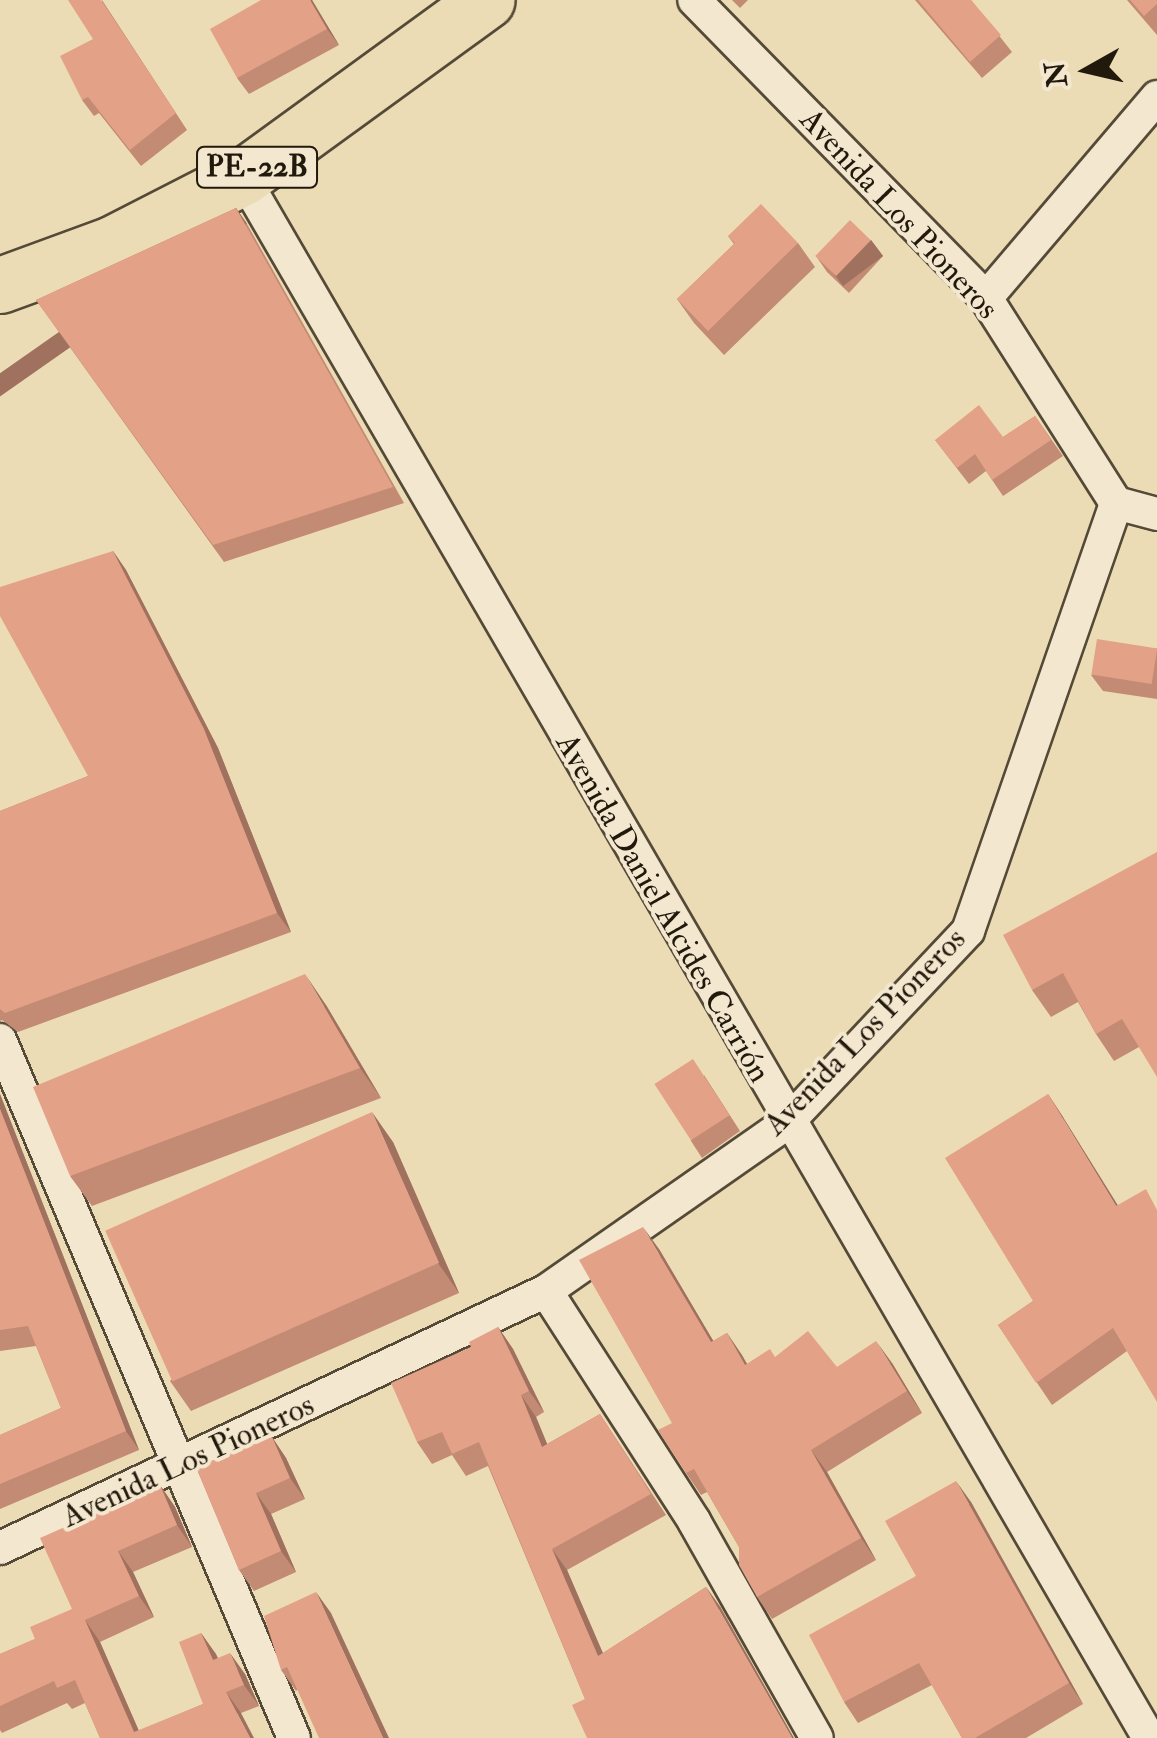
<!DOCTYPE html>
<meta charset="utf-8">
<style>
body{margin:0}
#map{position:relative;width:1157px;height:1738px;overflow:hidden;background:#ecdcb5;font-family:"IM FELL Double Pica",serif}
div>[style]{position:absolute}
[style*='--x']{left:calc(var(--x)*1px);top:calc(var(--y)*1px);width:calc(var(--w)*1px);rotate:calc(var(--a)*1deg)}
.roads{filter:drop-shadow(2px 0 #544a37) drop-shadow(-2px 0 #544a37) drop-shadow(0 2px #544a37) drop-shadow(0 -2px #544a37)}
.street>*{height:32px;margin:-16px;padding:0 16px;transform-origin:16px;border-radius:16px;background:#f3e8cf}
.highway>*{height:55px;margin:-27.5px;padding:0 27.5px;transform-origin:27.5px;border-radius:27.5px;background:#ecdcb5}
.wall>*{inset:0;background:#c38a74}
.shaded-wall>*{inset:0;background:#9f715e;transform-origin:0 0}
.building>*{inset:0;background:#e3a187;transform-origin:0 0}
span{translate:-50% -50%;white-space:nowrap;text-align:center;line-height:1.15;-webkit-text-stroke:8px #f3e8cf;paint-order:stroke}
.shield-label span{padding:2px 8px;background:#f3e8cf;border:2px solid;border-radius:8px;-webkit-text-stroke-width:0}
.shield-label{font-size:30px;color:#22190d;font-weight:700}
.street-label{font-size:32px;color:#22190d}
.north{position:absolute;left:1037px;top:20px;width:100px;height:100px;-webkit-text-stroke:8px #f3e8cf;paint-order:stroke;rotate:262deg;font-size:28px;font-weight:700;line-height:40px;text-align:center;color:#22190d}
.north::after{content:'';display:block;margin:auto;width:35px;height:45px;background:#22190d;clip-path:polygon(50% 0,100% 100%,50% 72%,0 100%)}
</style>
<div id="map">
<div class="roads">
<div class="street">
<i style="--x:243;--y:177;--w:1805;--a:59.87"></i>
<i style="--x:986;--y:298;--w:264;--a:-49.6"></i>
<i style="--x:1116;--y:503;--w:42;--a:15"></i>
<i style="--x:0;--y:1040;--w:757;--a:67.16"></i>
<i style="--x:546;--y:1291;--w:274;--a:57.2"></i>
<i style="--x:694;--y:1521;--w:249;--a:60.5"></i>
<i style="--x:0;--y:1548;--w:603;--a:-25.21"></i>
<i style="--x:546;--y:1291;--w:294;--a:-34.9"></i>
<i style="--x:787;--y:1123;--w:264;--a:-46.7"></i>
<i style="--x:968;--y:931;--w:453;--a:-70.9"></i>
<i style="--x:1116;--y:503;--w:243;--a:-122.4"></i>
<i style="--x:986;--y:298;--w:417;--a:-134.4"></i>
</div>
<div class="highway">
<i style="--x:0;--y:285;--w:119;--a:-20.1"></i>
<i style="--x:112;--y:244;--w:147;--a:-27.1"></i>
<i style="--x:243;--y:177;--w:301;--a:-36"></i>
</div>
</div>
<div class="wall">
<i style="clip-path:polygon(102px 0,187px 130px,141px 166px,99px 113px,94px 116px,82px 100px)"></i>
<i style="clip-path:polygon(312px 0,339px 45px,249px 94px,237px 78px)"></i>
<i style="clip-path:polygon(732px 0,748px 0,740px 8px)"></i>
<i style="clip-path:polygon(915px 0,971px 0,1012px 52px,982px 78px)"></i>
<i style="clip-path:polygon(1127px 0,1157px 0,1157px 35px)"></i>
<i style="clip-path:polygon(236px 208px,247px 224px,404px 503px,224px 562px,36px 300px)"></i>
<i style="clip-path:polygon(728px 236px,798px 243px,815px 267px,724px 355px,694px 323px,677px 299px,734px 244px)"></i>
<i style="clip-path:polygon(871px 240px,883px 256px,849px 293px,827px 272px,816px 256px)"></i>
<i style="clip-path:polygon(1035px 416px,1063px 456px,1003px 496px,986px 471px,969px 484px,935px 440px,1003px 437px)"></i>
<i style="clip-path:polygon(113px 551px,126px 570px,218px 748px,291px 932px,18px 1032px,2px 1020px,0 1021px,0 811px,88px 776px)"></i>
<i style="clip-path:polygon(1157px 648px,1157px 699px,1103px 691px,1091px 675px)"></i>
<i style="clip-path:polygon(1157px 852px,1139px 1047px,1114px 1061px,1096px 1034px,1078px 1002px,1051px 1017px,1032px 990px)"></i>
<i style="clip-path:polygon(326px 1005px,381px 1098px,92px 1206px,70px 1176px)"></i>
<i style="clip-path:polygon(704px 1075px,740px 1131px,702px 1158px,691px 1141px)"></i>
<i style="clip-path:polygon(0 1094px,139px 1450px,0 1509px,0 1435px,61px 1408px,36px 1346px,0 1351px)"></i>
<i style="clip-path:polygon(1048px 1094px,1063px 1117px,1127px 1351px,1052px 1405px,998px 1325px,1033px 1301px)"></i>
<i style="clip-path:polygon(393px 1142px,459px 1293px,191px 1411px,170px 1381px)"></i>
<i style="clip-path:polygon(659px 1249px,713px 1341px,727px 1333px,747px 1364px,776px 1357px,837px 1367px,892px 1363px,922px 1413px,827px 1472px,876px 1560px,772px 1619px,757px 1597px,739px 1547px,707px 1492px,701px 1495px,686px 1473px,672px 1423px)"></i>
<i style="clip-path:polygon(498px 1327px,513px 1349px,544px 1412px,536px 1417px,547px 1444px,600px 1414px,666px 1515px,567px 1570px,603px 1653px,706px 1587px,721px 1608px,585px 1699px,488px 1466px,466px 1476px,452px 1455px,432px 1464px,417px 1442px,471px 1347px)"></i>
<i style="clip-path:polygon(272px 1437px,286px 1458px,305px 1499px,271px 1514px,296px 1572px,254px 1591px,239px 1570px,196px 1467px)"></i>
<i style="clip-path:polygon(160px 1485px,175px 1507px,192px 1547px,133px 1572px,154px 1617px,100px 1642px,139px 1731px,203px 1704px,201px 1633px,218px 1658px,245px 1674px,259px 1706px,241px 1713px,100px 1738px,85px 1703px,72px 1709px,67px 1703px,2px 1733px,0 1730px,0 1654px,35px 1639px,72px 1609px)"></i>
<i style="clip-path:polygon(971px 1502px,1083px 1704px,1026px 1738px,962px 1738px,932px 1685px,858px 1723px,844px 1702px,916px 1576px)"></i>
<i style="clip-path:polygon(331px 1613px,297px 1690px,296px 1691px,281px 1670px)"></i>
</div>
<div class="shaded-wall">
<i style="clip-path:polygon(310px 0,312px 0,339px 45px,327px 29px)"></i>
<i style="left:236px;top:208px;width:19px;height:320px;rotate:55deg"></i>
<i style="left:871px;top:240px;width:20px;height:50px;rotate:53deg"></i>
<i style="clip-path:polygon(113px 551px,126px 570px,218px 748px,291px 932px,277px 913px)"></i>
<i style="clip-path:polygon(305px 974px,326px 1005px,381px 1098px,360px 1068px)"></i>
<i style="clip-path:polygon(0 1094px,139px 1450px,126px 1431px,0 1109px)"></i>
<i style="clip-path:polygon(1048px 1094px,1063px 1117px,1132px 1228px,1116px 1206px)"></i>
<i style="clip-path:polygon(372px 1112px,393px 1142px,459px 1293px,438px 1263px)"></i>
<i style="clip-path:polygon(643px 1227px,659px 1249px,727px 1364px,711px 1342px)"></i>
<i style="clip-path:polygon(498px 1327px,513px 1349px,544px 1412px,529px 1391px)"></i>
<i style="clip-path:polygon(727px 1333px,742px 1355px,760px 1387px,745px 1365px)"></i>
<i style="clip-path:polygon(876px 1341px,892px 1363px,922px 1413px,907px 1391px)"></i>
<i style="clip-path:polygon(521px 1395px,536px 1417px,557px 1468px,542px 1447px)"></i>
<i style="clip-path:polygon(272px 1437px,286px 1458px,305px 1499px,290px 1478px)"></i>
<i style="clip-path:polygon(811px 1450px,827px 1472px,876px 1560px,861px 1538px)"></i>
<i style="clip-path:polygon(956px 1481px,971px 1502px,1083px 1704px,1069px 1683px)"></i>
<i style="clip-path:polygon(160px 1485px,175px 1507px,192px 1547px,177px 1525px)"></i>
<i style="clip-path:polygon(256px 1493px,271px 1514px,296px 1572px,281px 1551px)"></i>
<i style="clip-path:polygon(552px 1549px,567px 1570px,613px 1677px,598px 1656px)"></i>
<i style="clip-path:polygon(118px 1551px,133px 1572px,154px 1617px,139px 1596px)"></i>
<i style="clip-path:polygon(706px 1587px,721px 1608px,794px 1738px,792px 1738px)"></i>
<i style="clip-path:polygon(316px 1592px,331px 1613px,389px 1738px,383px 1738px)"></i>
<i style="clip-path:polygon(85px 1620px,100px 1642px,142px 1738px,134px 1732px)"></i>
<i style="clip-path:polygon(201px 1633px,216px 1654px,228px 1681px,213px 1660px)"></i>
<i style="clip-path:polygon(230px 1653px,245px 1674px,259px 1706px,244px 1685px)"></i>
<i style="clip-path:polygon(226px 1692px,241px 1713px,254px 1738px,250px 1738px)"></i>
</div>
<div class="building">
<i style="clip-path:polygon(68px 0,101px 0,176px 113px,130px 150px,88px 97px,82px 100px,60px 56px,93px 39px)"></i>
<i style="clip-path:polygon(261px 0,310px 0,327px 29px,237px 78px,210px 29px)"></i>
<i style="clip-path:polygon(918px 0,971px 0,1001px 35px,970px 62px)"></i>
<i style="clip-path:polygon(1130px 0,1157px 0,1157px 4px,1144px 16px)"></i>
<i style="clip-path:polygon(761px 204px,798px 243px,708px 331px,677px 299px,735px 243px,728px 236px)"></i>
<i style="clip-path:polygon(236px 208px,393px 487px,213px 545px,36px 300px)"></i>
<i style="left:850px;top:220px;width:29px;height:50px;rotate:44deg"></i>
<i style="clip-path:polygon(979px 405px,1003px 437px,1035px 416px,1051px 440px,992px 480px,975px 454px,957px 468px,935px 440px)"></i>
<i style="clip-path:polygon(113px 551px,204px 729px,277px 913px,5px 1013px,0 1009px,0 811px,88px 776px,0 616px,0 587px)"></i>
<i style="left:1097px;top:639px;width:61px;height:36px;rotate:9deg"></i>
<i style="clip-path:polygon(1157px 852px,1157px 1077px,1122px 1019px,1096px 1034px,1063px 973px,1032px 990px,1003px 935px)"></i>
<i style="clip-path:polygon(305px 974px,360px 1068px,70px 1176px,33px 1087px)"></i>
<i style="left:693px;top:1059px;width:67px;height:46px;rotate:57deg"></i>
<i style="clip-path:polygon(1048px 1094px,1116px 1206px,1146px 1189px,1157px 1210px,1157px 1402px,1113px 1328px,1036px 1383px,998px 1325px,1033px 1301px,945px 1158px)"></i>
<i style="clip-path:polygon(0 1109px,126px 1431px,0 1484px,0 1435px,61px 1408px,28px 1326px,0 1330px)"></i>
<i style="left:372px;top:1112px;width:165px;height:292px;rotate:66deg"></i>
<i style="clip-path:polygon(643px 1227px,711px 1342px,727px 1333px,745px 1365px,770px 1349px,775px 1357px,808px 1331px,837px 1367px,876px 1341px,907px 1391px,811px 1450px,861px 1538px,757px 1597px,739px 1565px,739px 1547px,694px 1469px,686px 1473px,658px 1430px,672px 1423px,579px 1260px)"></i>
<i style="clip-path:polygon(498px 1327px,529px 1391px,521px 1395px,542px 1447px,600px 1414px,651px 1494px,552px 1549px,598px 1656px,706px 1587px,792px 1738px,587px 1738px,572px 1705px,585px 1699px,479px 1442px,452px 1454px,442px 1432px,417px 1442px,391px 1383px,471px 1347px,469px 1342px)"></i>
<i style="clip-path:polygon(272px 1437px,290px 1478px,256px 1493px,281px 1551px,239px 1570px,196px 1467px)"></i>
<i style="clip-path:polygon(956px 1481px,1069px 1683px,975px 1738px,962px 1738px,919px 1663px,844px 1702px,809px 1635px,916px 1576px,885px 1521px)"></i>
<i style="clip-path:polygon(160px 1485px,177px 1525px,118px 1551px,139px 1596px,85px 1620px,134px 1732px,203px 1704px,179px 1642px,201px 1633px,213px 1660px,230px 1653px,244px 1685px,226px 1692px,250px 1738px,100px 1738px,75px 1680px,57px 1688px,54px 1681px,0 1706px,0 1654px,35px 1639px,30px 1627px,72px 1609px,40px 1538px)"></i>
<i style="clip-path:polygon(316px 1592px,383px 1738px,319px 1738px,287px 1667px,281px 1670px,264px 1616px)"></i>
</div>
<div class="shield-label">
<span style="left:257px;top:167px">PE-22B</span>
</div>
<div class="street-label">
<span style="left:899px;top:214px;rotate:47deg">Avenida Los Pioneros</span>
<span style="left:663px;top:908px;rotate:60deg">Avenida Daniel Alcides Carrión</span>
<span style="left:865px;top:1032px;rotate:-46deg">Avenida Los Pioneros</span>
<span style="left:188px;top:1461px;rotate:-25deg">Avenida Los Pioneros</span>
</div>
<div class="north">N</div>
</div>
